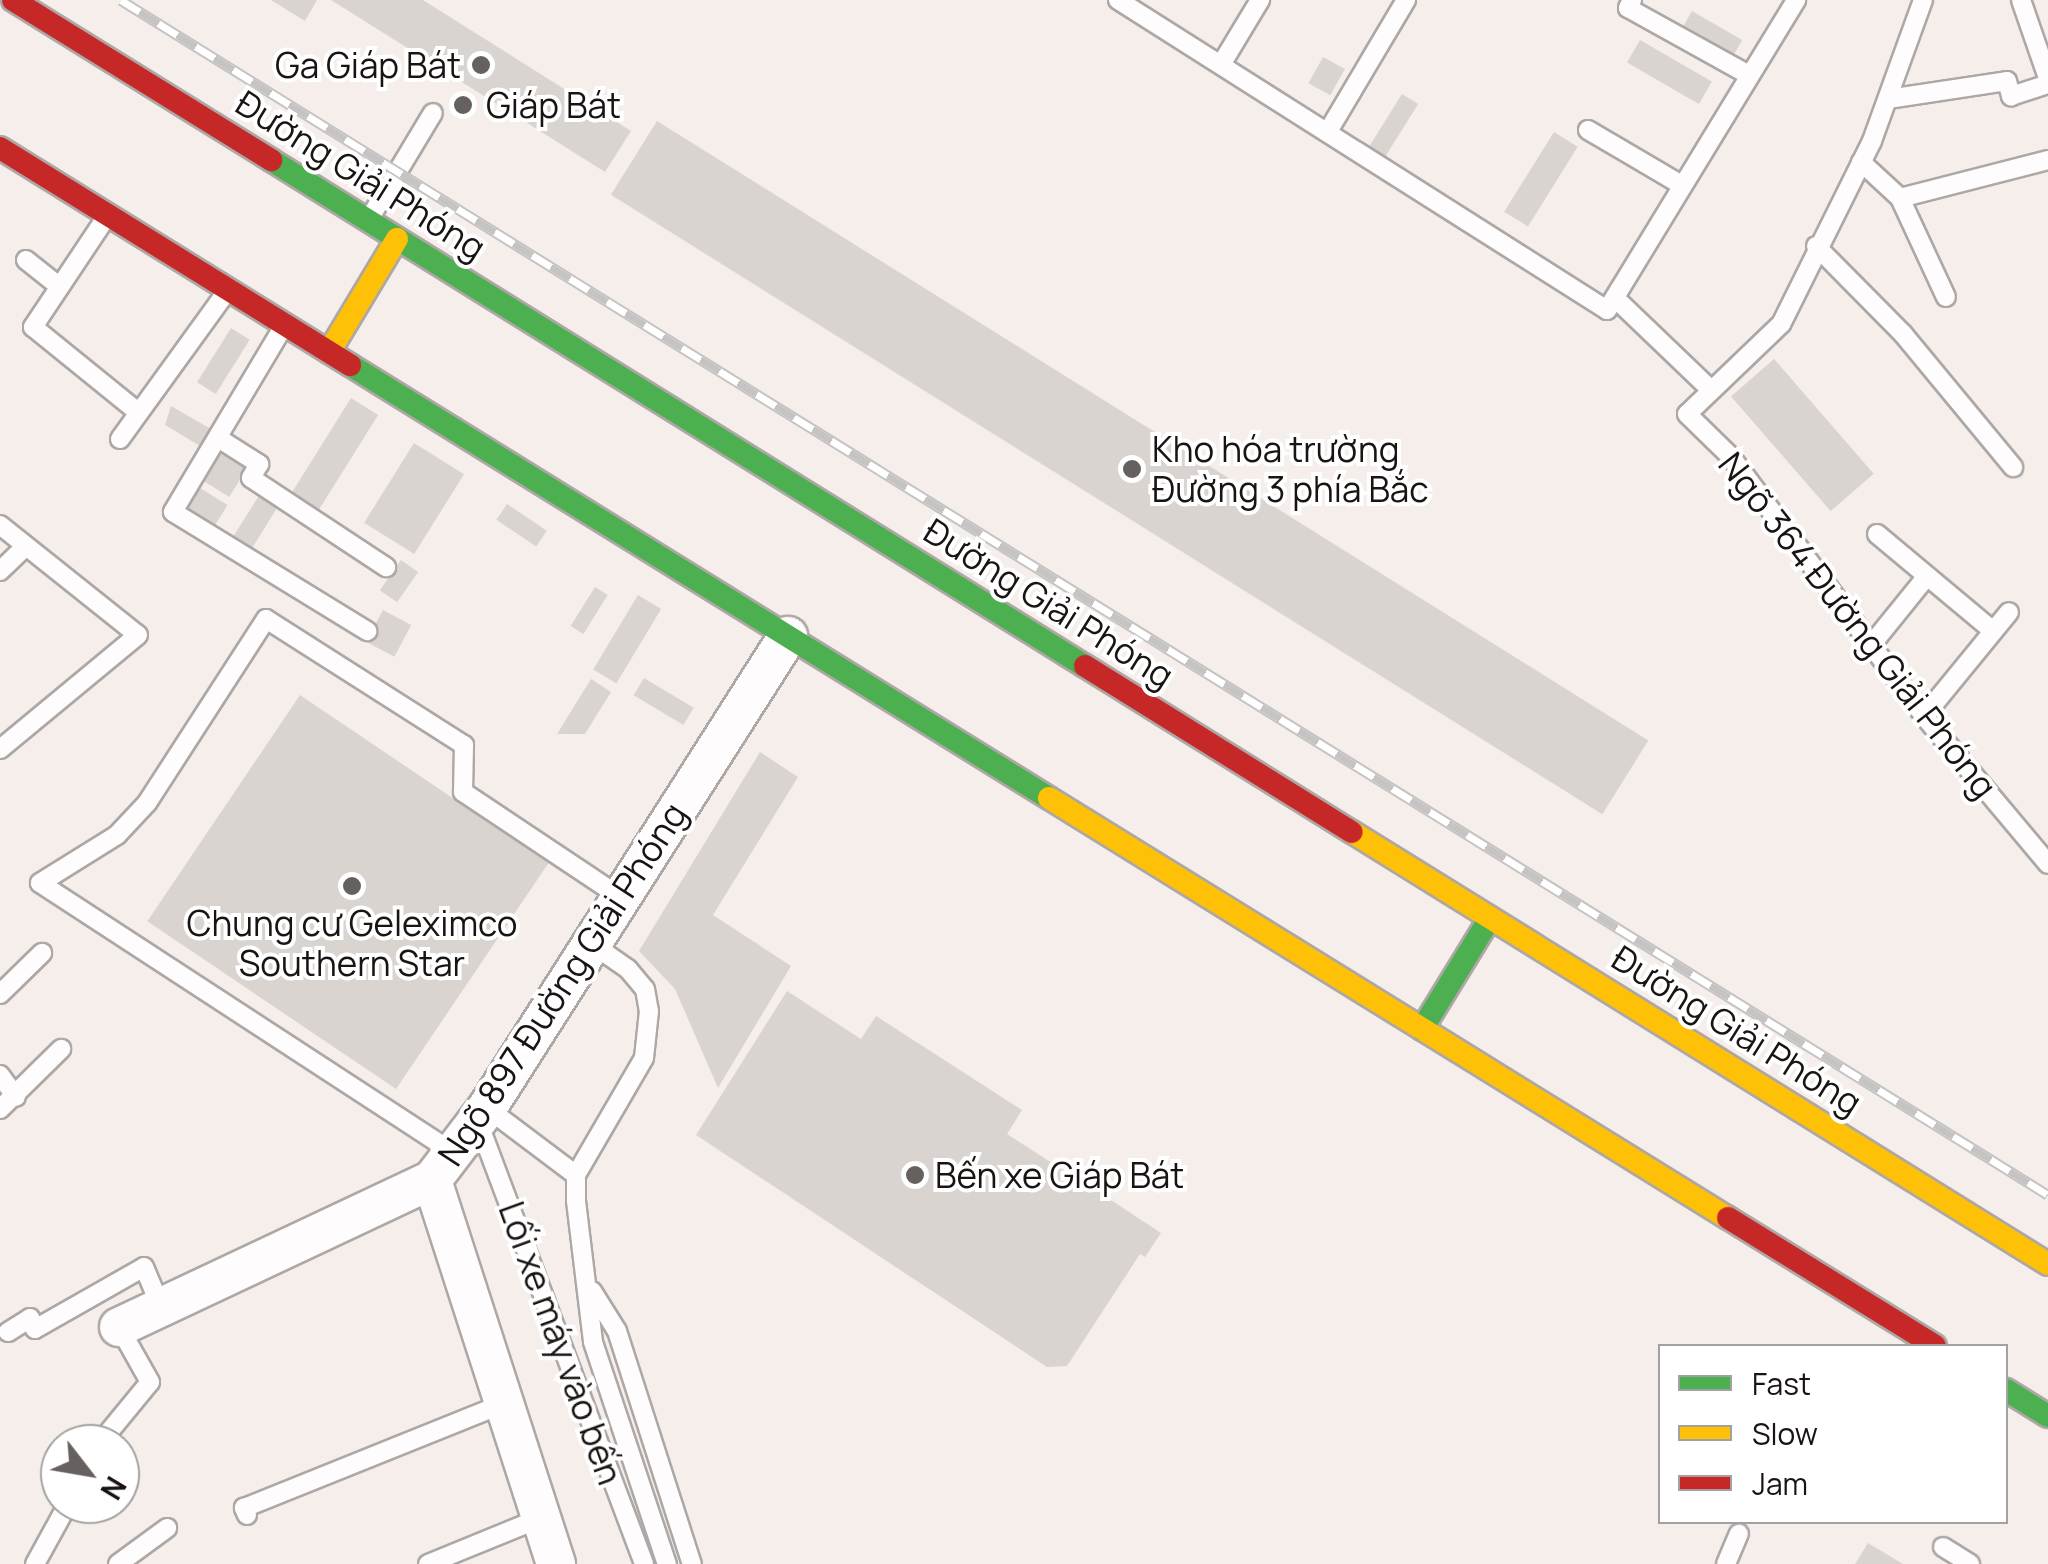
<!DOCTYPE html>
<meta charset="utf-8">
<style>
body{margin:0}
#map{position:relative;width:2048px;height:1564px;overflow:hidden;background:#f6eeeb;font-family:Manrope,sans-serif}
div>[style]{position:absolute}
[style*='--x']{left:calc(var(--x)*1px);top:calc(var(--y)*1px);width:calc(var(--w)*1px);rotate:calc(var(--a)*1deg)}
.building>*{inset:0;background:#dad4d1;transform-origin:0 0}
.roads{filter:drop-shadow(2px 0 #ada7a5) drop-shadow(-2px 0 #ada7a5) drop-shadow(0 2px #ada7a5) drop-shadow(0 -2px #ada7a5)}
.lane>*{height:18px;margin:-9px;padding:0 9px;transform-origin:9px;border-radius:9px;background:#fefcfc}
.street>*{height:38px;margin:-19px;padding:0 19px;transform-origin:19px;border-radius:19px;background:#fefcfc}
.fast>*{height:22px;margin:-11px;padding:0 11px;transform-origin:11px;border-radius:11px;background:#4caf50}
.slow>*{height:22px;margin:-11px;padding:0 11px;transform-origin:11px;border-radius:11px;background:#ffc107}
.jam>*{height:22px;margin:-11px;padding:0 11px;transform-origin:11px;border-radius:11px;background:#c62828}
.rail>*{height:11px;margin-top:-5.5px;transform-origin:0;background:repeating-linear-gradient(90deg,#fff 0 22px,#c6c4c3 0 44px);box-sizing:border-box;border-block:2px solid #c6c4c3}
.dots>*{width:28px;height:28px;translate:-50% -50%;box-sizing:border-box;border:5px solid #fff;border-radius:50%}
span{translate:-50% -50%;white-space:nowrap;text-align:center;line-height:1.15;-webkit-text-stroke:8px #fff;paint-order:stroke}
.poi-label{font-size:35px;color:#191412}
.right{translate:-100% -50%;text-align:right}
.left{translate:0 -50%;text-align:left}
.street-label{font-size:35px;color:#191412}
.legend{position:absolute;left:1658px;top:1344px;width:350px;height:180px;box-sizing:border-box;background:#fff;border:2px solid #a3a1a0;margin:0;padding:12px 18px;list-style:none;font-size:30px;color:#191412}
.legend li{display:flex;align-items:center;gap:20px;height:50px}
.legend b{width:50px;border:2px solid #a3a1a0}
.north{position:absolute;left:40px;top:1424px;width:100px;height:100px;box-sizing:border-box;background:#fff;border:2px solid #a3a1a0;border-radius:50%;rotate:121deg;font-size:28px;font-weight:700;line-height:40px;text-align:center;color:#191412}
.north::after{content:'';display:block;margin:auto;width:35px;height:45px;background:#66605e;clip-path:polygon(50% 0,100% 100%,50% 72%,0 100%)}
</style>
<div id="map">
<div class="building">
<i style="clip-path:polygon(271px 0,317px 0,305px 21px)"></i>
<i style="clip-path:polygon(331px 0,423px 0,631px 131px,605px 172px)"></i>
<i style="left:1692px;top:11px;width:58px;height:19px;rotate:30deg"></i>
<i style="left:1640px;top:40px;width:83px;height:26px;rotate:30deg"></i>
<i style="left:1323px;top:57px;width:25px;height:30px;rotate:29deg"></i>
<i style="left:1402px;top:94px;width:19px;height:68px;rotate:32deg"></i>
<i style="left:657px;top:121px;width:1169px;height:87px;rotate:32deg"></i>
<i style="left:1554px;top:132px;width:28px;height:94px;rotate:32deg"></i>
<i style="left:231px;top:328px;width:22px;height:64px;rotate:32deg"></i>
<i style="left:1774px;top:359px;width:152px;height:57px;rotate:49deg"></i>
<i style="left:351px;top:398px;width:32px;height:117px;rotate:32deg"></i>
<i style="clip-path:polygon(171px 406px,211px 429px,200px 446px,165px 425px)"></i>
<i style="left:414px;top:443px;width:59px;height:94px;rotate:32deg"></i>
<i style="left:221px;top:446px;width:34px;height:39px;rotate:32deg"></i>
<i style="left:197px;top:486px;width:36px;height:27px;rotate:32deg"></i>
<i style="left:263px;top:489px;width:22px;height:61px;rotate:32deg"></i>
<i style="left:507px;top:504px;width:48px;height:19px;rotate:34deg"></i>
<i style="left:401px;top:560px;width:21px;height:37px;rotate:35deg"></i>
<i style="left:595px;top:587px;width:15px;height:46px;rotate:32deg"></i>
<i style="left:638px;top:595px;width:27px;height:87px;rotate:31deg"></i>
<i style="left:383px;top:610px;width:32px;height:36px;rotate:28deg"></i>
<i style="left:644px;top:678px;width:58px;height:20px;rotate:31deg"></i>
<i style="clip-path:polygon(591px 679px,611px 692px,585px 734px,557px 734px)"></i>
<i style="left:300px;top:695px;width:300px;height:273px;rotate:34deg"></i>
<i style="clip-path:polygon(760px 752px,798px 777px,713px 915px,791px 966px,718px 1088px,675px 989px,639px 951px)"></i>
<i style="clip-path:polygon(787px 991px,861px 1039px,876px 1016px,1022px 1110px,1007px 1134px,1080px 1181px,1087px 1169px,1112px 1186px,1105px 1196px,1161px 1233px,1145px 1257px,1140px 1254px,1067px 1366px,1047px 1367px,696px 1135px)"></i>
<i style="clip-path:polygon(1868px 1543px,1903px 1564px,1855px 1564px)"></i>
</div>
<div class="roads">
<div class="lane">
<i style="--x:1118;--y:0;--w:579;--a:32.37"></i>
<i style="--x:1607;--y:310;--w:363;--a:-58.6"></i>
<i style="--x:1632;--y:0;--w:9;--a:117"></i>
<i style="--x:1628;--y:8;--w:138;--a:29"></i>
<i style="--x:1923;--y:0;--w:150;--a:109.9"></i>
<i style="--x:1872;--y:141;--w:204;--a:116.4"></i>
<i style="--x:1781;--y:324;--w:130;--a:136.2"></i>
<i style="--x:1687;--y:414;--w:62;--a:44.3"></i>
<i style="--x:1731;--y:457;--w:323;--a:53.3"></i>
<i style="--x:1924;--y:716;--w:193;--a:50"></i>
<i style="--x:2021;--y:0;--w:83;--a:70.9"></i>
<i style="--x:1222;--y:63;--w:74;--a:-58.9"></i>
<i style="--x:1888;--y:99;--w:120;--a:-8.6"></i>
<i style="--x:2007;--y:81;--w:16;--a:75"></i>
<i style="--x:2011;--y:96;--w:39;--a:-18"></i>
<i style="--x:1330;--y:128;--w:149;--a:-59.3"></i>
<i style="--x:1588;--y:130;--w:107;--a:30.4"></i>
<i style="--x:1861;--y:162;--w:53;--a:42.7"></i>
<i style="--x:1900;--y:198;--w:109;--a:65.1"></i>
<i style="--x:1900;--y:198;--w:153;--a:-14.4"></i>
<i style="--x:371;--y:216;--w:120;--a:-59"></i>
<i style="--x:105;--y:219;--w:130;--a:123.7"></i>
<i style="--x:33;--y:327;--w:135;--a:39"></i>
<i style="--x:1816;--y:246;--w:124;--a:45.3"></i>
<i style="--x:1903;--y:334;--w:173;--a:50.4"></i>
<i style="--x:26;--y:260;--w:43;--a:38.5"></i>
<i style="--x:1615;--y:298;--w:132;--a:43.8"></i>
<i style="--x:282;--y:329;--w:213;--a:120.8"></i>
<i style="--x:173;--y:512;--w:228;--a:31.5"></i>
<i style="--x:218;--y:438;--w:49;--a:32.4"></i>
<i style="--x:259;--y:464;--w:16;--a:120"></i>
<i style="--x:251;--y:478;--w:162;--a:33.4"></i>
<i style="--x:120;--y:439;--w:179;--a:-54.1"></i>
<i style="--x:0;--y:525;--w:176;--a:38.6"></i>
<i style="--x:138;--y:635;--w:179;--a:140.4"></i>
<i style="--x:1877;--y:534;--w:150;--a:39.9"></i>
<i style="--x:0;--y:571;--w:36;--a:-44"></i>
<i style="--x:1872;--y:644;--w:87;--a:-51"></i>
<i style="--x:1924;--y:716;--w:134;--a:-50.7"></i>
<i style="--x:592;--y:944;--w:44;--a:34.8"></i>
<i style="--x:628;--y:969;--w:26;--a:50"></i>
<i style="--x:645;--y:989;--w:22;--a:80"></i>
<i style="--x:649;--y:1011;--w:47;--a:96.1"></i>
<i style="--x:644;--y:1058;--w:135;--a:120.2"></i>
<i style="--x:576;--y:1175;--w:26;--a:90"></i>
<i style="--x:576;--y:1201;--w:142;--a:83.1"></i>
<i style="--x:593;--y:1342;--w:234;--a:71.6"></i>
<i style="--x:0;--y:994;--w:59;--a:-44.3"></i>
<i style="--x:0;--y:1075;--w:27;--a:54"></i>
<i style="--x:487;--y:1108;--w:111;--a:37"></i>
<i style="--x:0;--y:1109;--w:86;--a:-44.5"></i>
<i style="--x:478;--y:1122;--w:472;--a:69.4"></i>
<i style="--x:454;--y:1153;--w:494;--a:-146.9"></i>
<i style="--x:40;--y:883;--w:91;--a:-31.9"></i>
<i style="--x:117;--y:835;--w:44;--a:-46.8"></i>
<i style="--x:147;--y:803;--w:219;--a:-57.1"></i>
<i style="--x:266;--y:619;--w:235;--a:32.5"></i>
<i style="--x:464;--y:745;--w:47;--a:91.2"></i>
<i style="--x:463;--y:792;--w:191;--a:33.7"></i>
<i style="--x:592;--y:1291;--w:47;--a:58"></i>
<i style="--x:617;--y:1331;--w:245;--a:72.2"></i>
<i style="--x:8;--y:1332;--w:26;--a:-32"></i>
<i style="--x:30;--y:1318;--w:12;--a:66"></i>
<i style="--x:35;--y:1329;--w:125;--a:-29.6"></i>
<i style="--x:144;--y:1267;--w:41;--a:67.2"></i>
<i style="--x:99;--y:1444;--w:80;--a:-50.6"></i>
<i style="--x:150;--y:1382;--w:63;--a:-119.4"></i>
<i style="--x:247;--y:1515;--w:8;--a:-113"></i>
<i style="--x:244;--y:1508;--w:279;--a:-21.9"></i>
<i style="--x:1943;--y:1547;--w:32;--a:32"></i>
<i style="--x:35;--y:1564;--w:68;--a:-61.2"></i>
<i style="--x:118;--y:1564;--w:61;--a:-36.3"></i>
<i style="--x:428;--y:1564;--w:122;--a:-22.2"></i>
<i style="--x:1726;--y:1564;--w:33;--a:-67"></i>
</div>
<div class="street">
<i style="--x:432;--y:1180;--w:404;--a:72.1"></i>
<i style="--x:119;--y:1327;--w:346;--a:-25.2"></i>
<i style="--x:432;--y:1180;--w:91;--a:-52.6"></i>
<i style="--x:487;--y:1108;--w:560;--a:-57.47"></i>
</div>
<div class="fast">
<i style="--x:271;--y:160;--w:958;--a:31.87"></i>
<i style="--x:350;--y:365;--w:822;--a:31.78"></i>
<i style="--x:1422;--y:1029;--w:130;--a:-58.5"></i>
<i style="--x:2006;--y:1390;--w:49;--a:31.8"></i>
</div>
<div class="slow">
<i style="--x:329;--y:352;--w:132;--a:-59"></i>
<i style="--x:1049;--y:798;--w:798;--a:31.74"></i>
<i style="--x:1352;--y:832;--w:819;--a:31.83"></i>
</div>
<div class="jam">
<i style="--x:13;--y:0;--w:304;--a:31.8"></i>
<i style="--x:0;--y:148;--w:412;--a:31.8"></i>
<i style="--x:1085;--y:666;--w:314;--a:31.9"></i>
<i style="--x:1728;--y:1218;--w:243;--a:31.7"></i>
</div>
</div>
<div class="rail">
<i style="--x:121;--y:0;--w:2267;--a:31.8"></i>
</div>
<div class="dots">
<i style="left:481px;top:65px;background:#66605e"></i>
<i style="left:463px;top:105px;background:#66605e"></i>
<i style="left:1132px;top:469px;background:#66605e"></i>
<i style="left:352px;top:886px;background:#66605e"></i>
<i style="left:915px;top:1175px;background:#66605e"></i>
</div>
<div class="poi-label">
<span class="right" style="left:461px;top:65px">Ga Giáp Bát</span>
<span class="left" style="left:486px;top:105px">Giáp Bát</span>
<span class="left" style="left:1152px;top:469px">Kho hóa trường<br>Đường 3 phía Bắc</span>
<span style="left:352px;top:943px">Chung cư Geleximco<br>Southern Star</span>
<span class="left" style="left:935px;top:1175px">Bến xe Giáp Bát</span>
</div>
<div class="street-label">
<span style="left:361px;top:175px;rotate:32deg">Đường Giải Phóng</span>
<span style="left:1049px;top:603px;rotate:32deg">Đường Giải Phóng</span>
<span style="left:1858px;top:625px;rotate:52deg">Ngõ 364 Đường Giải Phóng</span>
<span style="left:562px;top:984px;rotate:-57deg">Ngõ 897 Đường Giải Phóng</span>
<span style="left:1737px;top:1030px;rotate:32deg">Đường Giải Phóng</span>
<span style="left:561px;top:1343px;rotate:70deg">Lối xe máy vào bến</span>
</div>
<ul class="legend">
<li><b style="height:12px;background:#4caf50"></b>Fast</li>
<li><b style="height:12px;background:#ffc107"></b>Slow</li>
<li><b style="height:12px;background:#c62828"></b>Jam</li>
</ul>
<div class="north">N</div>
</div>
